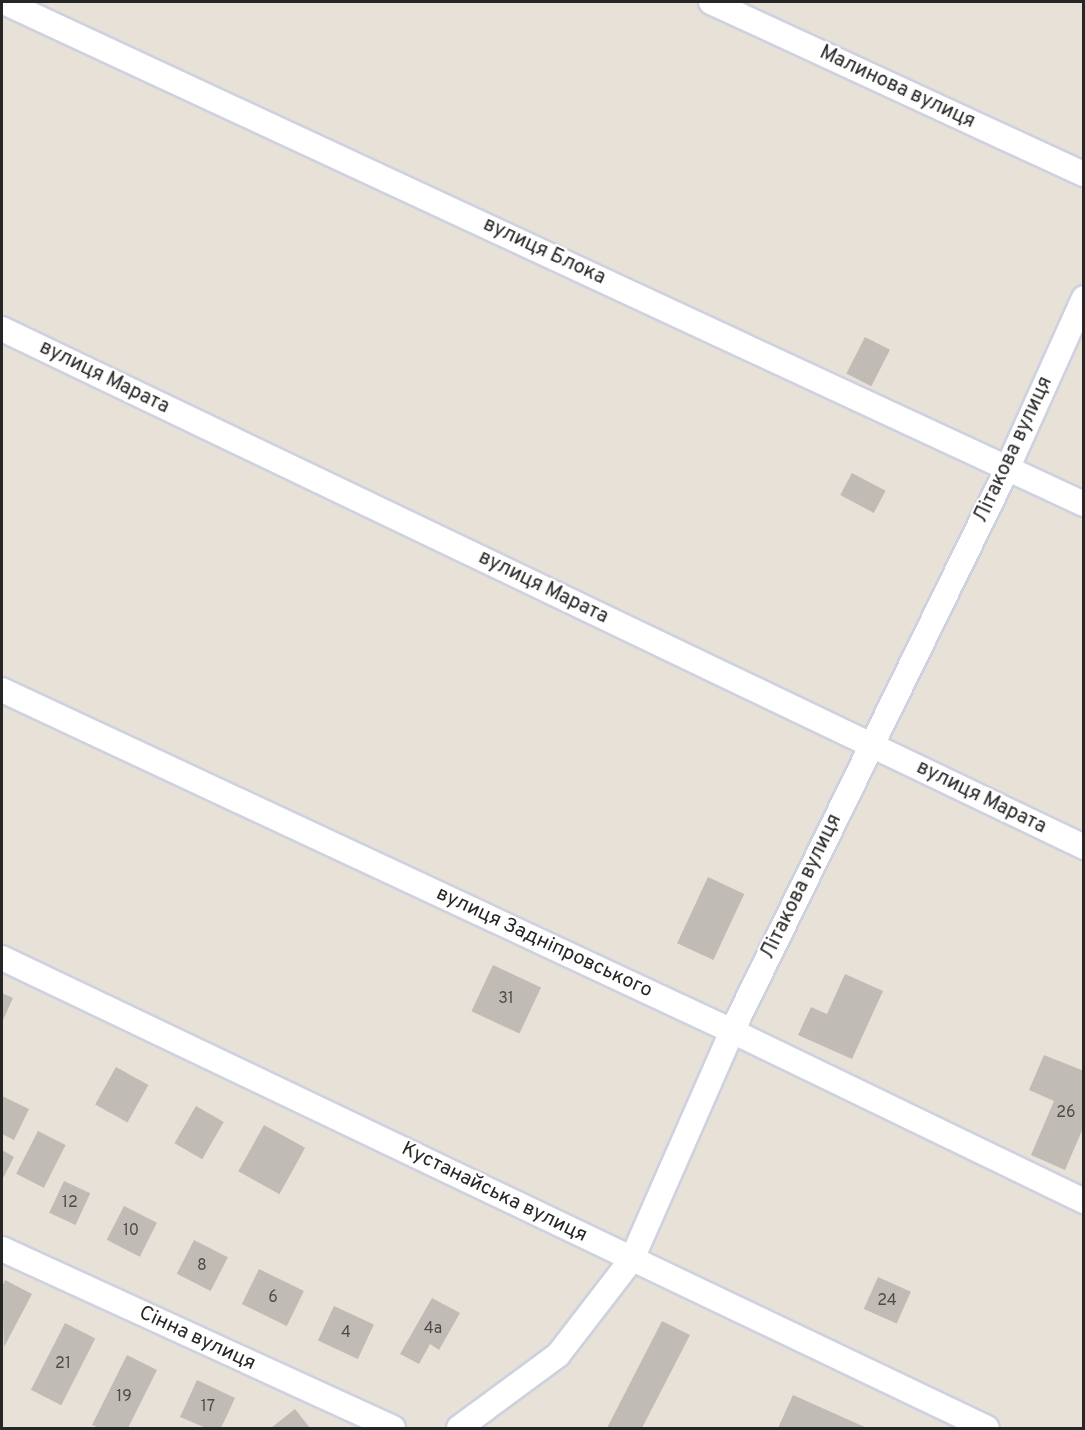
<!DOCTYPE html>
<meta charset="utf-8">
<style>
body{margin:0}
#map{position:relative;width:1085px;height:1430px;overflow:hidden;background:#e8e1d8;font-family:Overpass,sans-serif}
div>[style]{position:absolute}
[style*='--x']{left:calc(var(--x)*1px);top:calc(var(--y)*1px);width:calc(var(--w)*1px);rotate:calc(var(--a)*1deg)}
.building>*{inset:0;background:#c1bbb5;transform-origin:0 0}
.roads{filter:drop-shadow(2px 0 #ced1df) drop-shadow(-2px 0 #ced1df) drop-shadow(0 2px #ced1df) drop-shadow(0 -2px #ced1df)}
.street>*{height:24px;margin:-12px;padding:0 12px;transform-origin:12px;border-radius:12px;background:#fff}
span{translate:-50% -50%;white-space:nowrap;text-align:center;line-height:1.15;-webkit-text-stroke:4.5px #fff;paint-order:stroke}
.number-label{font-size:16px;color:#4d4b4a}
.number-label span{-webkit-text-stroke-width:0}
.street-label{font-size:20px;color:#262626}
.frame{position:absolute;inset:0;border:3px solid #262626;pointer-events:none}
</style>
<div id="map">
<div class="building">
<i style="left:865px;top:337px;width:28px;height:41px;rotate:27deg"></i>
<i style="left:852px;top:473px;width:38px;height:25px;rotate:28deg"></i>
<i style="left:708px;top:877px;width:40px;height:73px;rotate:25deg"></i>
<i style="left:493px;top:965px;width:53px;height:51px;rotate:25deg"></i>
<i style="clip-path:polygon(845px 974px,883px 991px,852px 1059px,798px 1035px,811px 1007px,827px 1014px)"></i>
<i style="clip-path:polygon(2px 993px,13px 998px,2px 1022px)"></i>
<i style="clip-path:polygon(1044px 1055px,1084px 1071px,1084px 1126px,1065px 1170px,1031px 1155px,1054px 1101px,1029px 1090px)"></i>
<i style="left:116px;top:1067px;width:37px;height:43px;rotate:29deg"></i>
<i style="clip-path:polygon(2px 1096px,29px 1109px,14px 1140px,2px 1134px)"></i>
<i style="left:196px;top:1106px;width:32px;height:43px;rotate:30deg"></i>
<i style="left:264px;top:1125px;width:47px;height:53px;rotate:29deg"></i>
<i style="left:38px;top:1131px;width:31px;height:48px;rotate:27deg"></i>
<i style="clip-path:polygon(2px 1150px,14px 1157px,2px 1180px)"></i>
<i style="left:64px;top:1181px;width:29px;height:35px;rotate:25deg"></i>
<i style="left:124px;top:1206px;width:37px;height:38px;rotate:27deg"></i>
<i style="left:194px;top:1240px;width:38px;height:38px;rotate:27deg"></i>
<i style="left:259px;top:1269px;width:50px;height:39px;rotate:26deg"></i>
<i style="left:878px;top:1277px;width:36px;height:35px;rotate:24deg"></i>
<i style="clip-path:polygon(5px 1280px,32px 1294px,4px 1347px,2px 1287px)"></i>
<i style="clip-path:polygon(432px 1298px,460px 1313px,439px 1350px,430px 1344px,419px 1364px,400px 1354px)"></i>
<i style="left:334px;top:1306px;width:44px;height:38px;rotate:25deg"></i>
<i style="clip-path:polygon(662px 1321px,690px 1335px,642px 1428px,607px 1428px)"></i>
<i style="left:65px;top:1323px;width:34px;height:75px;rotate:27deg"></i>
<i style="clip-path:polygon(127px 1355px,157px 1370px,128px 1428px,99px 1428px,92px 1425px)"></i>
<i style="clip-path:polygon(197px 1380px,235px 1398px,221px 1428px,206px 1428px,180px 1417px)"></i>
<i style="clip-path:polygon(793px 1395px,867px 1428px,778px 1428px)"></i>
<i style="clip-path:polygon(295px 1409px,310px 1428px,271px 1428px)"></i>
</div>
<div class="roads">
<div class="street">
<i style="--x:4;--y:2;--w:1191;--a:24.93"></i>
<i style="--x:711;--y:2;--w:411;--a:24.8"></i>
<i style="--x:2;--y:329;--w:1200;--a:25.58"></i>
<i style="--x:2;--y:690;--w:806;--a:25.04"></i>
<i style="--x:732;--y:1031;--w:391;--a:25.8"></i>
<i style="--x:2;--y:958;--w:1091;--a:25.51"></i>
<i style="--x:2;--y:1249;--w:430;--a:24.6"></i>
<i style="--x:459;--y:1428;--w:123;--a:-36.4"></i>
<i style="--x:558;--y:1355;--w:121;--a:-52.4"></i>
<i style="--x:632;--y:1259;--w:249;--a:-66.3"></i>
<i style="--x:732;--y:1031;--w:628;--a:-63.92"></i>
<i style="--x:1008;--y:467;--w:185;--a:-65.8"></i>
</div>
</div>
<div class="number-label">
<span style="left:506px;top:999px">31</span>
<span style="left:1066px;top:1113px">26</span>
<span style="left:70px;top:1203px">12</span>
<span style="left:131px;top:1231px">10</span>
<span style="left:202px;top:1266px">8</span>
<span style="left:273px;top:1298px">6</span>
<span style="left:887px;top:1301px">24</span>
<span style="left:433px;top:1329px">4а</span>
<span style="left:346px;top:1333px">4</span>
<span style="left:63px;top:1364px">21</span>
<span style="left:124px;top:1397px">19</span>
<span style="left:208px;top:1407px">17</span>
</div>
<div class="street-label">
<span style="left:897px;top:88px;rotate:25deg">Малинова вулиця</span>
<span style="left:544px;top:252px;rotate:25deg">вулиця Блока</span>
<span style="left:104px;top:378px;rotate:26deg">вулиця Марата</span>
<span style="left:1014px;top:450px;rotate:-65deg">Літакова вулиця</span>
<span style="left:543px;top:588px;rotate:26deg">вулиця Марата</span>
<span style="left:981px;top:798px;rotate:26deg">вулиця Марата</span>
<span style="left:802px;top:887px;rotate:-64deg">Літакова вулиця</span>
<span style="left:544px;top:943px;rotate:25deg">вулиця Задніпровського</span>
<span style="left:494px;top:1193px;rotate:26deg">Кустанайська вулиця</span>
<span style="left:197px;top:1339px;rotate:25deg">Сінна вулиця</span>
</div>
<div class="frame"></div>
</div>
